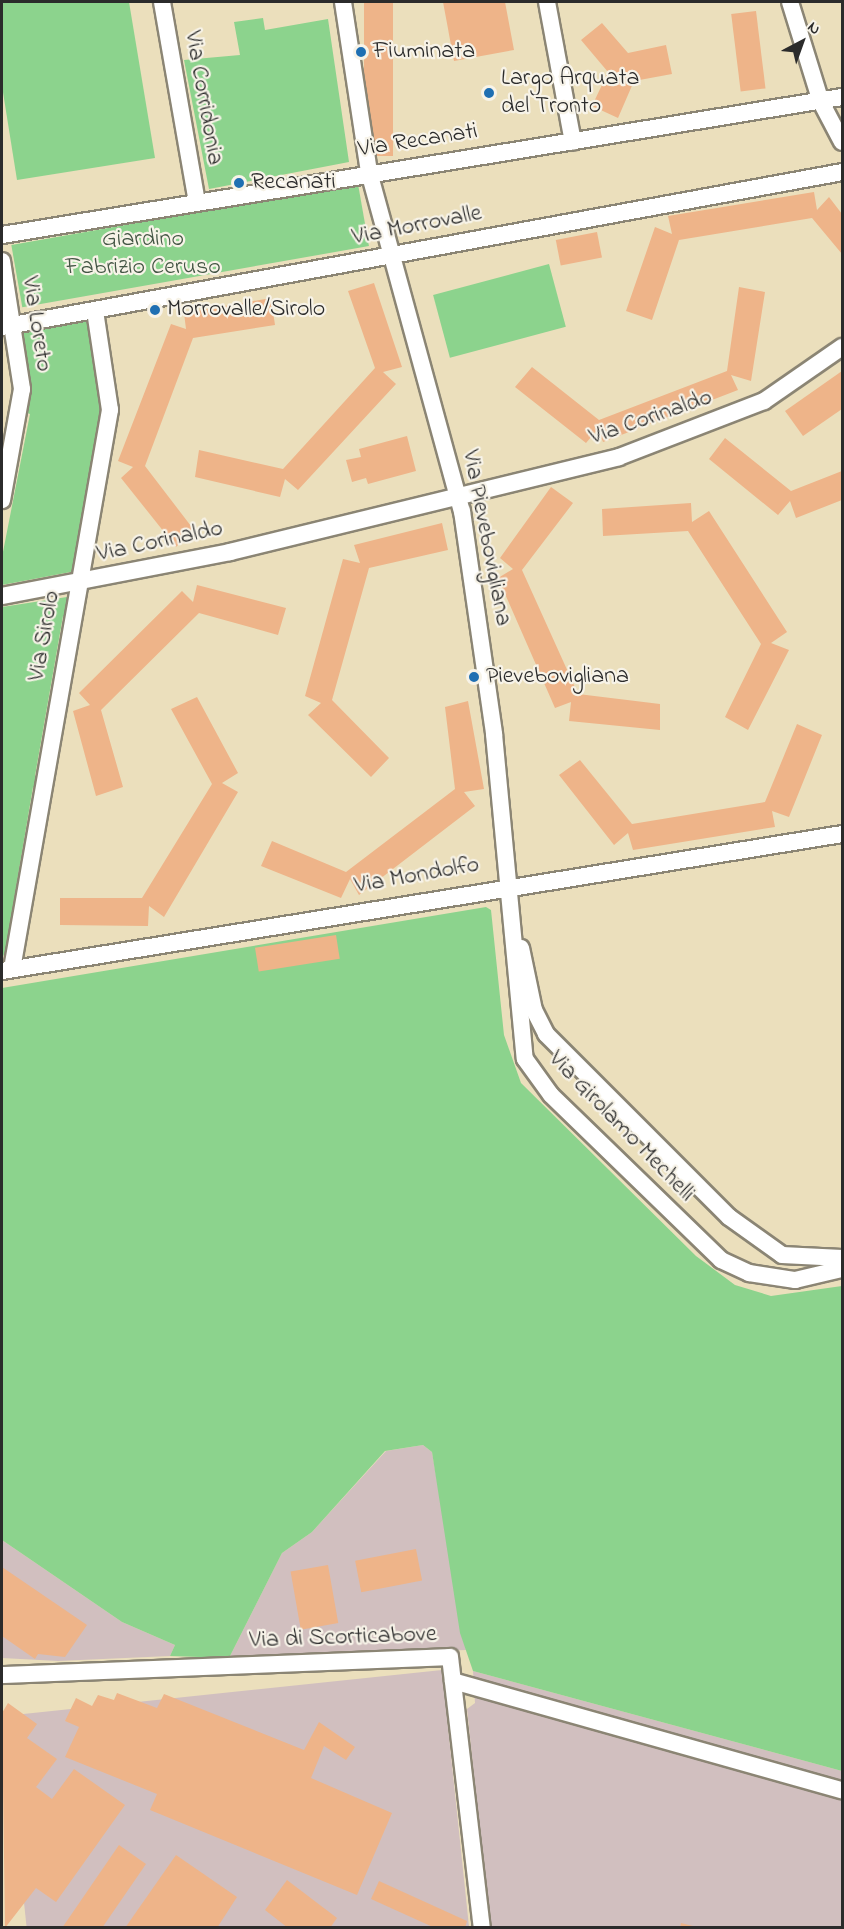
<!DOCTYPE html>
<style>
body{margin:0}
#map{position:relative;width:844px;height:1929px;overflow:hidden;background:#ebdfbc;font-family:"Indie Flower",sans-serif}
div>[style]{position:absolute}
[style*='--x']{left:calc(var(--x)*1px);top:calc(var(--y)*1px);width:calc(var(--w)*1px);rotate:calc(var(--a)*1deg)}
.industrial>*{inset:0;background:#d1bfbf;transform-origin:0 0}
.green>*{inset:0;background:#8cd38d;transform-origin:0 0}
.building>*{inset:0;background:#eeb489;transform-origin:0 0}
.roads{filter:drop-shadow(2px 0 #8b8574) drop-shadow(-2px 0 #8b8574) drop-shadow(0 2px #8b8574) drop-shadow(0 -2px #8b8574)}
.minor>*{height:16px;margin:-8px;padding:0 8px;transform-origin:8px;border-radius:8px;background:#fff}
.dots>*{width:16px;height:16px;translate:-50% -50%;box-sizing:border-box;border:3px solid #f7f3e8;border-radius:50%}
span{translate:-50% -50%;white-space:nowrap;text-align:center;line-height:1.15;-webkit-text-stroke:4.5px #f7f3e8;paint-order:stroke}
.poi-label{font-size:24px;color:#2b2b2b}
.left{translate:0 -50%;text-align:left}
.street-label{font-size:24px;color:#2b2b2b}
.park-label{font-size:24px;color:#435544}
.frame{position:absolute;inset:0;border:3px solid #2b2b2b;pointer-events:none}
.north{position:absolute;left:772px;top:12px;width:60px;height:60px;-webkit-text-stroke:4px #f7f3e8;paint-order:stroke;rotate:41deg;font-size:16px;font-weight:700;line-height:24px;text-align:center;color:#2b2b2b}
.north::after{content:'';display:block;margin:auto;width:21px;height:27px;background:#2b2b2b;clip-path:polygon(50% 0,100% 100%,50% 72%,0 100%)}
</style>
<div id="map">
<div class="industrial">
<i style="clip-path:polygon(423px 1445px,432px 1452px,466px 1650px,229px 1658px,282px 1553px,312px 1532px,386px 1451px)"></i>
<i style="clip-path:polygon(2px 1540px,122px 1622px,175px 1645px,170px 1656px,58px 1661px,2px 1658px)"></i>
<i style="left:442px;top:1670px;width:259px;height:440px;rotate:84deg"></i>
<i style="clip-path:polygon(473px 1671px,842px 1771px,842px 1927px,490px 1927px,467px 1709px,475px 1703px)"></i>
</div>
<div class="green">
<i style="clip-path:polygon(2px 2px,129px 2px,155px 158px,17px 180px,2px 86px)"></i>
<i style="clip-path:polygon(263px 18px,265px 30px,328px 19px,349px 162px,209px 189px,184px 60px,240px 55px,234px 22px)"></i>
<i style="left:358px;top:184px;width:63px;height:352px;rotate:80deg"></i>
<i style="left:549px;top:264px;width:65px;height:120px;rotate:75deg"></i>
<i style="clip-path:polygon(88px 321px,106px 405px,102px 428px,97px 427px,76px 571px,2px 585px,2px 557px,30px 414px,24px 412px,20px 332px)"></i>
<i style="clip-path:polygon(67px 597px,68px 617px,63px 616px,35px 776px,40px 778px,38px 788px,33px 787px,9px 929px,14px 931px,2px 959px,2px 607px)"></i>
<i style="clip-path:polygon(486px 907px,491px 910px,504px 1035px,521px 1083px,696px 1256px,735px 1285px,771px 1296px,842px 1286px,842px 1771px,473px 1671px,460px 1633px,432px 1452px,423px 1445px,385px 1451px,312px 1532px,282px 1553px,229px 1658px,170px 1656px,175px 1645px,122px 1622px,2px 1540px,2px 988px)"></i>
</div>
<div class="building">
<i style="left:364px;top:2px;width:29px;height:154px"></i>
<i style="clip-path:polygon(443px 2px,505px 2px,514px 50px,454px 61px)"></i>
<i style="left:756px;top:11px;width:78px;height:25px;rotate:83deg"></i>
<i style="clip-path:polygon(602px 23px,628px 53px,666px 45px,672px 74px,634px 81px,618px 118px,592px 106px,608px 72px,581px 40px)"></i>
<i style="clip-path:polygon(814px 192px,817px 210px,829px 197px,842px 214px,842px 254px,812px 218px,679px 240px,652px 320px,626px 311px,655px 227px,672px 234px,668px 216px)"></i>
<i style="left:597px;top:232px;width:26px;height:42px;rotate:79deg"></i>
<i style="clip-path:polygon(374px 283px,402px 367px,383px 372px,396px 384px,298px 490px,285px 479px,280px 497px,195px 477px,199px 450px,283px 469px,375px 368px,348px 291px)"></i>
<i style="clip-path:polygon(739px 287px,765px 292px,751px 381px,731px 375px,738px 390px,603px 442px,598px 429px,586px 443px,515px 387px,532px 367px,599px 420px,727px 371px)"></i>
<i style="clip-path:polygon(271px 298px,275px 325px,193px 338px,145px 466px,194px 530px,176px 547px,121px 478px,133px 467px,118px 461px,171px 324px,186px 329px,184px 313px)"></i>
<i style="clip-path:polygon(842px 371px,842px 409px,803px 436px,785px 411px)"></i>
<i style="clip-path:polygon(407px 436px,416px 471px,368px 484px,366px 478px,352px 482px,346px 460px,361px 457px,359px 449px)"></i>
<i style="clip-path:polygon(725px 438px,791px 491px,842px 471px,842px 500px,796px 518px,790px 501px,778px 515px,709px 459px)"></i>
<i style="clip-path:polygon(551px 487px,573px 503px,522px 570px,578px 694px,660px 704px,660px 730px,569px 721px,571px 702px,555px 708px,498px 578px,513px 569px,500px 558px)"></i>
<i style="clip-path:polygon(691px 503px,692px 522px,709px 511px,787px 632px,771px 643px,789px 650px,748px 730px,725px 717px,761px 644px,688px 531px,603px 536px,602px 509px)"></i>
<i style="clip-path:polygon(442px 523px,448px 550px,369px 568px,332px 700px,389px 758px,371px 777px,308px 715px,321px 703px,305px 696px,343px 559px,360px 563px,354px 545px)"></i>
<i style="clip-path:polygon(197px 585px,286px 608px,278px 635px,199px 613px,101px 710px,123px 787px,96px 796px,73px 711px,90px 705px,79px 693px,182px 591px,193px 602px)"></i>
<i style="clip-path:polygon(197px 697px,238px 773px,222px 783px,238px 792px,164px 917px,149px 906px,148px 926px,60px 925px,60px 898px,142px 898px,212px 784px,171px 709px)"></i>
<i style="clip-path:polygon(468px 701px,484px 789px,464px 792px,475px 806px,359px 895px,350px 879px,341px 898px,261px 866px,272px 841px,346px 872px,455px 789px,445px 707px)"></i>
<i style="clip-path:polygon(797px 724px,822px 735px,789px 817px,772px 811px,775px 827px,633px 850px,628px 833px,614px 845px,559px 775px,580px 760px,632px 824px,765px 802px)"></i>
<i style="left:336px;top:935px;width:24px;height:82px;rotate:81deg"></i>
<i style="left:416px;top:1549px;width:32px;height:62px;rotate:79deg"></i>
<i style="left:328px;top:1565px;width:59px;height:38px;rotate:80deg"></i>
<i style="clip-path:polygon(2px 1567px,87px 1625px,65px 1657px,38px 1654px,35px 1659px,2px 1636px)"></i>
<i style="clip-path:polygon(117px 1693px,157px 1708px,164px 1694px,304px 1750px,319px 1722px,355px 1747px,346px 1760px,324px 1746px,311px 1778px,392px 1813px,357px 1895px,150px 1810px,157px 1794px,65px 1757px,79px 1727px,65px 1721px,76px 1698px,92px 1706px,98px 1695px,114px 1700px)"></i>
<i style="clip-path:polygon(8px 1703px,37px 1724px,27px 1738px,57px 1759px,36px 1787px,52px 1799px,74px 1769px,125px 1805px,56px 1902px,36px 1888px,5px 1928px,2px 1713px)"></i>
<i style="clip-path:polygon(119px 1845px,146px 1864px,102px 1928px,62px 1928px)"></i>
<i style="clip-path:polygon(176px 1855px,237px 1897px,217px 1928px,125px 1928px)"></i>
<i style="clip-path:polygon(287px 1880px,337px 1918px,330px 1928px,288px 1928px,265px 1910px)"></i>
<i style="clip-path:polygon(379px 1881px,467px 1921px,465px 1928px,435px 1928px,371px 1899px)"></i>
<i style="clip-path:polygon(681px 1923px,697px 1927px,697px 1928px,680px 1928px)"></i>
</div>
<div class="roads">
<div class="minor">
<i style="--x:162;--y:2;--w:203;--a:80.1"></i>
<i style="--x:343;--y:2;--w:172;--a:81.3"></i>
<i style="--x:369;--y:172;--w:352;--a:74.7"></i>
<i style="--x:462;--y:511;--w:225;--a:81.8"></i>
<i style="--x:494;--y:734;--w:326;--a:84.6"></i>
<i style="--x:525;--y:1059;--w:44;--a:54.2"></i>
<i style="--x:551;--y:1095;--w:237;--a:44.1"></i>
<i style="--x:721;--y:1260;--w:31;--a:25"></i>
<i style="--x:749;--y:1273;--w:47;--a:8.7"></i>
<i style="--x:795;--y:1280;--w:48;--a:-13.2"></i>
<i style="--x:547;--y:2;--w:142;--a:79.5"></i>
<i style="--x:790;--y:2;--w:105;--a:72.8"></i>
<i style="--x:821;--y:102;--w:45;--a:62.3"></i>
<i style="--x:2;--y:235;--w:851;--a:-9.33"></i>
<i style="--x:2;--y:261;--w:130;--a:81.1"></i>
<i style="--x:22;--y:389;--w:113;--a:100.2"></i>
<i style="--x:2;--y:327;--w:854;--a:-10.45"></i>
<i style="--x:2;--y:596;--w:232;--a:-10.9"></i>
<i style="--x:230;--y:552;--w:400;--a:-13.7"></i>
<i style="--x:619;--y:457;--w:155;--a:-21.1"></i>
<i style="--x:764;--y:401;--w:95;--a:-34.7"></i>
<i style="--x:521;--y:948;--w:63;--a:78.2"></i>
<i style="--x:534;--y:1010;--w:27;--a:63"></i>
<i style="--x:546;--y:1034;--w:259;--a:45"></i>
<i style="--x:729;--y:1217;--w:65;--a:35.6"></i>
<i style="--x:782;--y:1255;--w:60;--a:2.9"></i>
<i style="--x:12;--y:969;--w:568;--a:-80.06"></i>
<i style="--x:110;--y:410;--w:100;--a:-98.6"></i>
<i style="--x:2;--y:971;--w:851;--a:-9.26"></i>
<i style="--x:2;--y:1675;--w:448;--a:-2.3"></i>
<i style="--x:450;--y:1657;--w:273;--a:83.3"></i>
<i style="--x:453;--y:1681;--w:404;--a:15.7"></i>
</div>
</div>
<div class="dots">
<i style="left:361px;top:52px;background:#1f6fb2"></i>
<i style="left:489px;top:93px;background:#1f6fb2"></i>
<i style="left:239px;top:183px;background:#1f6fb2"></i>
<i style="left:155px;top:310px;background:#1f6fb2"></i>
<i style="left:474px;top:677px;background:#1f6fb2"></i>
</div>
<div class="poi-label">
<span class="left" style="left:373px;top:52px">Fiuminata</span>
<span class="left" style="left:501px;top:93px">Largo Arquata<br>del Tronto</span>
<span class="left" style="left:251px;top:183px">Recanati</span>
<span class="left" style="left:167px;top:310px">Morrovalle/Sirolo</span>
<span class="left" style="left:486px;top:677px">Pievebovigliana</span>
</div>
<div class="street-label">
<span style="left:203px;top:98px;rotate:80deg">Via Corridonia</span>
<span style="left:418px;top:141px;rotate:-9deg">Via Recanati</span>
<span style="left:417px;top:226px;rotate:-11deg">Via Morrovalle</span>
<span style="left:36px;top:324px;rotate:81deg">Via Loreto</span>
<span style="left:651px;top:418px;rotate:-19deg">Via Corinaldo</span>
<span style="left:486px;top:538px;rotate:79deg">Via Pievebovigliana</span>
<span style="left:160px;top:542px;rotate:-12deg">Via Corinaldo</span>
<span style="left:45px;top:636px;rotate:-80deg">Via Sirolo</span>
<span style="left:417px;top:876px;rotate:-10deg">Via Mondolfo</span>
<span style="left:621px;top:1127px;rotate:46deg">Via Girolamo Mechelli</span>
<span style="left:343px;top:1638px;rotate:-2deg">Via di Scorticabove</span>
</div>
<div class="park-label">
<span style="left:143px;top:254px">Giardino<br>Fabrizio Ceruso</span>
</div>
<div class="frame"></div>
<div class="north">N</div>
</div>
